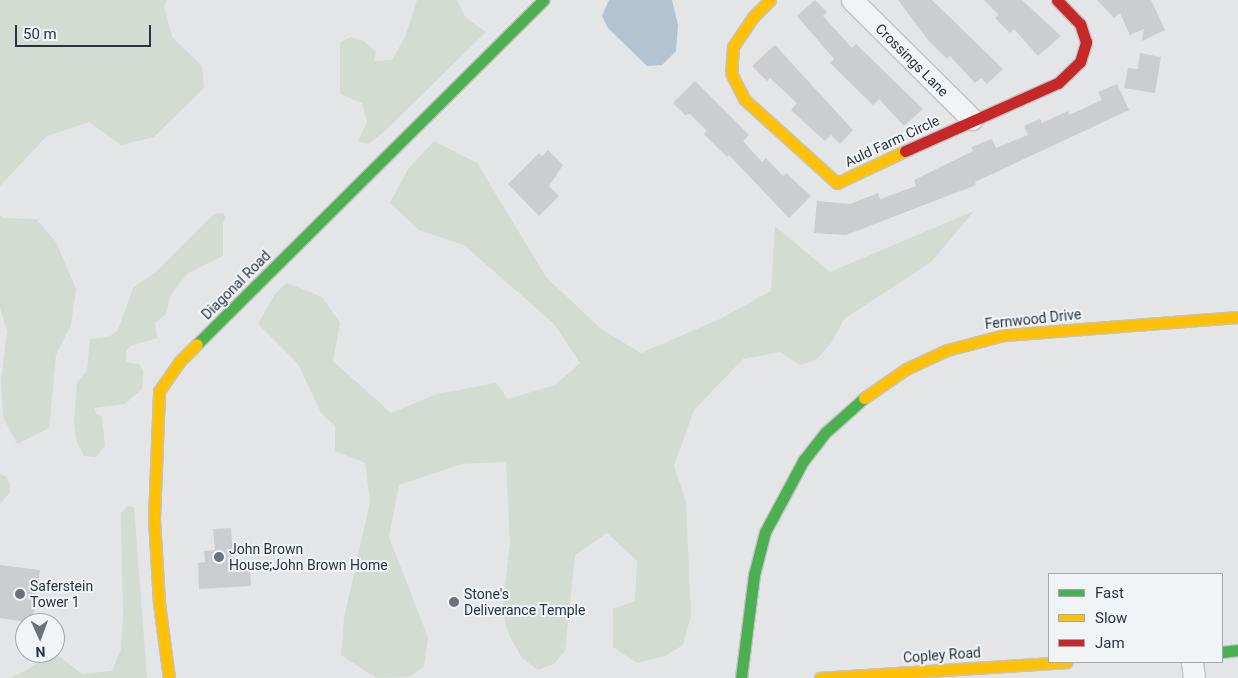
<!DOCTYPE html>
<style>
body{margin:0}
#map{position:relative;width:1238px;height:678px;overflow:hidden;background:#e3e5e7;font-family:Roboto,sans-serif}
div>[style]{position:absolute}
[style*='--x']{left:calc(var(--x)*1px);top:calc(var(--y)*1px);width:calc(var(--w)*1px);rotate:calc(var(--a)*1deg)}
.green>*{inset:0;background:#d4dbd3}
.water>*{inset:0;background:#b3c3d1}
.building>*{inset:0;background:#cbcdd0}
.roads{filter:drop-shadow(1px 0 #c1c3c5) drop-shadow(-1px 0 #c1c3c5) drop-shadow(0 1px #c1c3c5) drop-shadow(0 -1px #c1c3c5)}
.street>*{height:21px;margin:-10.5px;padding:0 10.5px;transform-origin:10.5px;border-radius:10.5px;background:#f2f3f5}
.fast>*{height:11px;margin:-5.5px;padding:0 5.5px;transform-origin:5.5px;border-radius:5.5px;background:#4caf50}
.slow>*{height:11px;margin:-5.5px;padding:0 5.5px;transform-origin:5.5px;border-radius:5.5px;background:#ffc107}
.jam>*{height:11px;margin:-5.5px;padding:0 5.5px;transform-origin:5.5px;border-radius:5.5px;background:#c62828}
.dots>*{width:14px;height:14px;translate:-50% -50%;box-sizing:border-box;border:2px solid #f1f4f7;border-radius:50%}
span{translate:-50% -50%;white-space:nowrap;text-align:center;line-height:1.15;-webkit-text-stroke:4px #f1f4f7;paint-order:stroke}
.street-label{font-size:14px;color:#2a3440}
.poi-label{font-size:14px;color:#2a3440}
.left{translate:0 -50%;text-align:left}
.legend{position:absolute;left:1048px;top:573px;width:175px;height:90px;box-sizing:border-box;background:#f1f4f7;border:1px solid #a1a7ae;margin:0;padding:6px 9px;list-style:none;font-size:15px;color:#2a3440}
.legend li{display:flex;align-items:center;gap:10px;height:25px}
.legend b{width:25px;border:1px solid #a1a7ae}
.north{position:absolute;left:15px;top:613px;width:50px;height:50px;box-sizing:border-box;background:#f1f4f7;border:1px solid #a1a7ae;border-radius:50%;rotate:178deg;font-size:14px;font-weight:700;line-height:20px;text-align:center;color:#2a3440}
.north::after{content:'';display:block;margin:auto;width:18px;height:22px;background:#6b727a;clip-path:polygon(50% 0,100% 100%,50% 72%,0 100%)}
.scale{position:absolute;left:15px;top:25px;width:136px;height:22px;box-sizing:border-box;border:2px solid #2a3440;border-top:0;padding-left:6px;font-size:15px;line-height:18px;white-space:nowrap;color:#2a3440;-webkit-text-stroke:4px #f1f4f7;paint-order:stroke}
</style>
<div id="map">
<div class="green">
<i style="clip-path:polygon(0 0,167px 0,164px 6px,172px 37px,202px 66px,204px 88px,154px 137px,121px 145px,89px 122px,47px 136px,0 186px)"></i>
<i style="clip-path:polygon(417px 0,457px 0,466px 18px,486px 32px,387px 129px,369px 144px,358px 141px,367px 122px,362px 103px,340px 94px,340px 42px,351px 37px,364px 41px,376px 52px,374px 61px,392px 60px,405px 37px)"></i>
<i style="clip-path:polygon(434px 141px,477px 163px,546px 277px,601px 329px,641px 353px,720px 319px,771px 291px,775px 226px,830px 272px,974px 211px,931px 262px,844px 319px,832px 342px,816px 360px,800px 365px,780px 352px,743px 359px,694px 410px,674px 466px,686px 501px,691px 616px,683px 645px,665px 656px,637px 663px,613px 647px,613px 609px,635px 601px,637px 561px,607px 533px,575px 555px,565px 651px,554px 664px,538px 670px,522px 658px,509px 635px,502px 611px,510px 542px,506px 462px,462px 464px,399px 485px,389px 537px,428px 637px,424px 666px,409px 677px,376px 678px,341px 655px,344px 618px,370px 502px,365px 463px,335px 451px,335px 426px,321px 413px,298px 364px,258px 324px,275px 294px,287px 283px,322px 297px,340px 323px,333px 361px,391px 413px,437px 394px,496px 383px,508px 399px,555px 385px,580px 363px,554px 324px,464px 245px,419px 230px,390px 203px,408px 169px)"></i>
<i style="clip-path:polygon(223px 213px,226px 217px,223px 223px,223px 256px,188px 273px,171px 294px,166px 314px,155px 323px,157px 338px,130px 346px,126px 351px,126px 362px,139px 364px,143px 371px,142px 389px,125px 404px,94px 408px,97px 415px,102px 416px,105px 446px,96px 457px,84px 456px,76px 440px,74px 421px,77px 382px,87px 371px,90px 339px,109px 337px,118px 330px,133px 288px,156px 272px,214px 214px)"></i>
<i style="clip-path:polygon(0 215px,3px 218px,36px 219px,56px 242px,76px 289px,71px 325px,56px 355px,49px 428px,17px 444px,3px 417px,1px 382px,7px 331px,0 308px)"></i>
<i style="clip-path:polygon(0 474px,7px 477px,10px 485px,10px 492px,0 504px)"></i>
<i style="clip-path:polygon(128px 506px,134px 507px,147px 678px,11px 678px,35px 665px,46px 653px,55px 653px,82px 674px,112px 671px,121px 649px,123px 615px,121px 513px)"></i>
</div>
<div class="water">
<i style="clip-path:polygon(609px 0,672px 0,678px 25px,676px 51px,662px 65px,647px 66px,608px 28px,602px 16px)"></i>
</div>
<div class="building">
<i style="clip-path:polygon(815px 0,827px 12px,823px 16px,852px 48px,856px 44px,923px 109px,904px 126px,879px 99px,873px 105px,830px 63px,834px 59px,797px 16px)"></i>
<i style="clip-path:polygon(898px 0,932px 0,1003px 69px,987px 84px,981px 78px,975px 83px,950px 56px,947px 59px,928px 40px)"></i>
<i style="clip-path:polygon(984px 0,1022px 0,1061px 36px,1038px 56px,1014px 29px,1010px 33px,995px 18px,999px 15px)"></i>
<i style="clip-path:polygon(1097px 0,1151px 0,1165px 30px,1142px 41px,1144px 29px,1130px 35px,1120px 13px,1114px 18px)"></i>
<i style="clip-path:polygon(775px 45px,853px 130px,840px 144px,831px 135px,825px 141px,806px 124px,791px 110px,797px 103px,770px 78px,767px 81px,752px 66px)"></i>
<i style="clip-path:polygon(1140px 53px,1161px 57px,1155px 93px,1124px 88px,1128px 68px,1138px 69px)"></i>
<i style="clip-path:polygon(695px 81px,749px 135px,743px 141px,762px 162px,766px 158px,783px 176px,786px 173px,811px 196px,789px 218px,729px 155px,727px 157px,704px 134px,707px 131px,690px 114px,685px 115px,673px 103px)"></i>
<i style="clip-path:polygon(1117px 84px,1129px 110px,975px 182px,976px 185px,846px 235px,814px 233px,817px 201px,850px 204px,878px 193px,880px 199px,916px 186px,914px 180px,973px 151px,971px 147px,992px 139px,996px 148px,1028px 135px,1024px 126px,1040px 119px,1042px 123px,1068px 111px,1069px 115px,1102px 100px,1098px 92px)"></i>
<i style="clip-path:polygon(548px 150px,563px 165px,549px 186px,559px 196px,539px 216px,508px 184px,539px 153px,542px 156px)"></i>
<i style="clip-path:polygon(231px 528px,234px 569px,250px 568px,251px 586px,199px 589px,198px 563px,205px 562px,204px 551px,215px 550px,213px 529px)"></i>
<i style="clip-path:polygon(0 565px,40px 570px,32px 623px,0 618px)"></i>
</div>
<div class="roads">
<div class="street">
<i style="--x:852;--y:0;--w:169;--a:44.8"></i>
<i style="--x:1192;--y:662;--w:16;--a:83"></i>
</div>
<div class="fast">
<i style="--x:197;--y:344;--w:488;--a:-44.8"></i>
<i style="--x:1222;--y:652;--w:16;--a:-7"></i>
<i style="--x:741;--y:678;--w:104;--a:-82.8"></i>
<i style="--x:754;--y:575;--w:44;--a:-75.7"></i>
<i style="--x:765;--y:532;--w:81;--a:-61.8"></i>
<i style="--x:803;--y:461;--w:37;--a:-52"></i>
<i style="--x:826;--y:432;--w:51;--a:-41.8"></i>
</div>
<div class="slow">
<i style="--x:770;--y:0;--w:24;--a:135"></i>
<i style="--x:753;--y:17;--w:36;--a:124"></i>
<i style="--x:733;--y:47;--w:26;--a:94"></i>
<i style="--x:731;--y:73;--w:29;--a:63"></i>
<i style="--x:744;--y:99;--w:125;--a:42.1"></i>
<i style="--x:837;--y:183;--w:75;--a:-25.2"></i>
<i style="--x:864;--y:398;--w:51;--a:-34.6"></i>
<i style="--x:906;--y:369;--w:45;--a:-24.9"></i>
<i style="--x:947;--y:350;--w:59;--a:-14.7"></i>
<i style="--x:1004;--y:335;--w:235;--a:-4.4"></i>
<i style="--x:169;--y:678;--w:76;--a:-97.6"></i>
<i style="--x:159;--y:603;--w:85;--a:-93.4"></i>
<i style="--x:154;--y:518;--w:127;--a:-87.7"></i>
<i style="--x:159;--y:391;--w:35;--a:-55"></i>
<i style="--x:179;--y:362;--w:25;--a:-45"></i>
<i style="--x:820;--y:678;--w:247;--a:-3.7"></i>
</div>
<div class="jam">
<i style="--x:905;--y:151;--w:167;--a:-24"></i>
<i style="--x:1058;--y:83;--w:30;--a:-44"></i>
<i style="--x:1080;--y:62;--w:21;--a:-73"></i>
<i style="--x:1086;--y:42;--w:19;--a:-108"></i>
<i style="--x:1080;--y:24;--w:33;--a:-134"></i>
</div>
</div>
<div class="dots">
<i style="left:219px;top:557px;background:#6b727a"></i>
<i style="left:20px;top:594px;background:#6b727a"></i>
<i style="left:454px;top:602px;background:#6b727a"></i>
</div>
<div class="street-label">
<span style="left:912px;top:60px;rotate:45deg">Crossings Lane</span>
<span style="left:892px;top:141px;rotate:-25deg">Auld Farm Circle</span>
<span style="left:236px;top:285px;rotate:-45deg">Diagonal Road</span>
<span style="left:1033px;top:319px;rotate:-6deg">Fernwood Drive</span>
<span style="left:942px;top:655px;rotate:-4deg">Copley Road</span>
</div>
<div class="poi-label">
<span class="left" style="left:229px;top:557px">John Brown<br>House;John Brown Home</span>
<span class="left" style="left:30px;top:594px">Saferstein<br>Tower 1</span>
<span class="left" style="left:464px;top:602px">Stone's<br>Deliverance Temple</span>
</div>
<ul class="legend">
<li><b style="height:6px;background:#4caf50"></b>Fast</li>
<li><b style="height:6px;background:#ffc107"></b>Slow</li>
<li><b style="height:6px;background:#c62828"></b>Jam</li>
</ul>
<div class="north">N</div>
<div class="scale">50 m</div>
</div>
